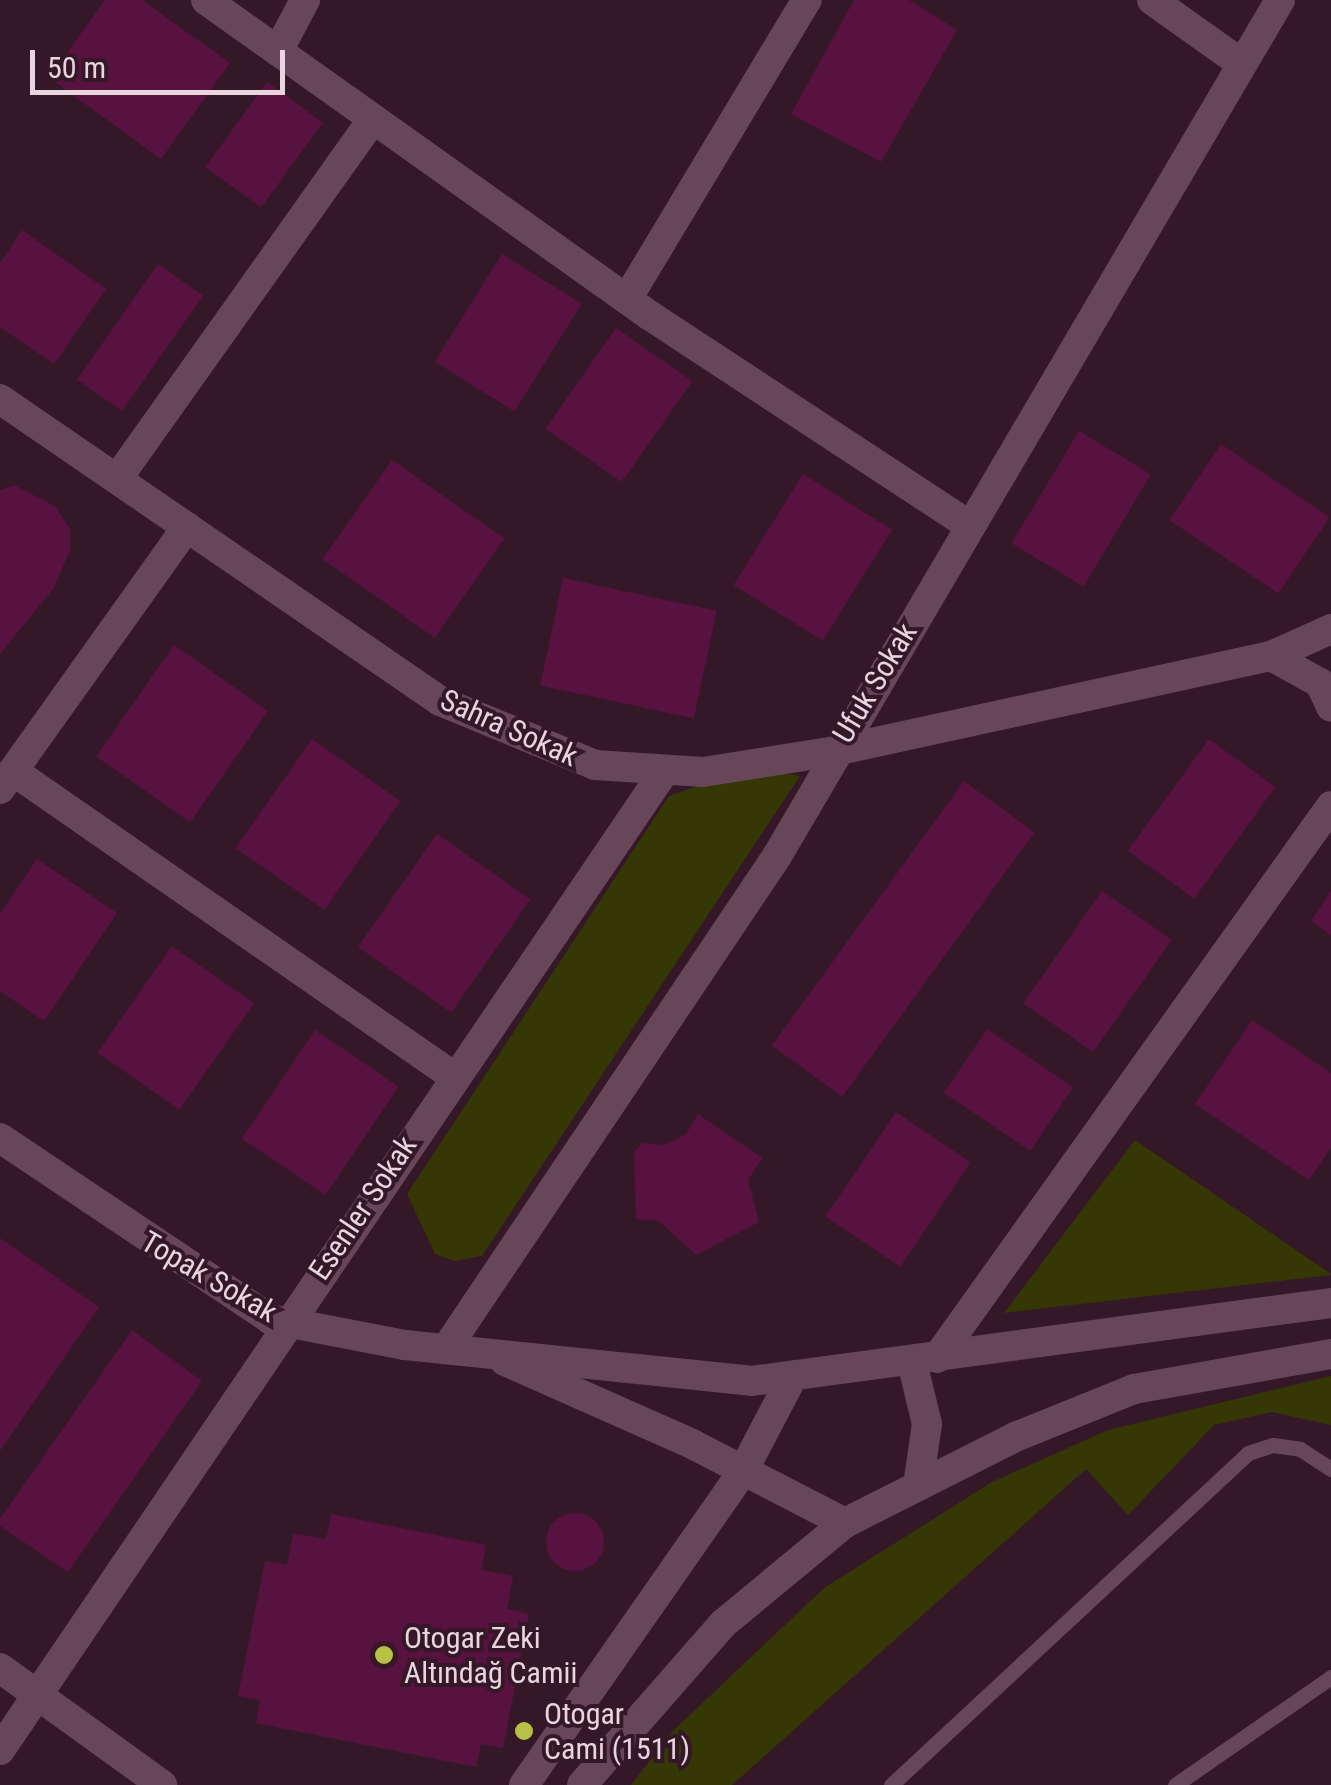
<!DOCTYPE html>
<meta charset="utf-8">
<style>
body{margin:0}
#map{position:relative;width:1331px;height:1785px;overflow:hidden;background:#341828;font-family:"Roboto Condensed",sans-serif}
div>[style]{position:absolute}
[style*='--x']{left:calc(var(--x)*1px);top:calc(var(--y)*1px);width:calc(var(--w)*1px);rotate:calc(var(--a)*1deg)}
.green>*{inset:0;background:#353804}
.building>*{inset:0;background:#58123f;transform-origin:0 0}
.round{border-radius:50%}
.service>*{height:15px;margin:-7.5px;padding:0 7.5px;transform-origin:7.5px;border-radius:7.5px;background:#664658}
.minor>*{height:30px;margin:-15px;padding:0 15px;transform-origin:15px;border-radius:15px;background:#664658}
.tertiary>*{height:30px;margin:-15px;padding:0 15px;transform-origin:15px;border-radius:15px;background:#664658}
.dots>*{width:28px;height:28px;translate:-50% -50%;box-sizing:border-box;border:5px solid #341828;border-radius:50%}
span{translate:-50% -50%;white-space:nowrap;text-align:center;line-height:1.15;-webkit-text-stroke:8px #341828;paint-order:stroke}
.street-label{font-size:30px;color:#e8d5de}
.poi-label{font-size:30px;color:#e8d5de}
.left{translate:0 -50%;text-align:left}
.scale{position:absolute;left:30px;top:50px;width:255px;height:45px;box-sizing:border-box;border:5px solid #e8d5de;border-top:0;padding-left:12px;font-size:30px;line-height:35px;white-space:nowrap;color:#e8d5de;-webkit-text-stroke:8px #341828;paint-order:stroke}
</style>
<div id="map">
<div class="green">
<i style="clip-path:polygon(783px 772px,800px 776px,482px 1256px,454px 1261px,435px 1254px,407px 1194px,669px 796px,729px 775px)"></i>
<i style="clip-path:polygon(1135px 1140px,1331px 1274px,1331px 1275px,1004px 1313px)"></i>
<i style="clip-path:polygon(1331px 1376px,1331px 1425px,1272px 1412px,1214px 1425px,1128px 1515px,1086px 1469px,732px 1785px,631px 1785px,672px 1732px,824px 1588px,992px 1482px,1108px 1430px)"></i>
</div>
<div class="building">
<i style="clip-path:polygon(105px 0,142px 0,230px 63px,161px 159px,49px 78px)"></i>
<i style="clip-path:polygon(854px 0,909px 0,957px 30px,881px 162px,791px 114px)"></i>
<i style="left:267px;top:82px;width:69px;height:105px;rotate:36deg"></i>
<i style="clip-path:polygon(22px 230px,106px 289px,54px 364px,0 327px,0 263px)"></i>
<i style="left:502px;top:254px;width:94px;height:127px;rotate:32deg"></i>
<i style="left:158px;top:264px;width:55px;height:141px;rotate:35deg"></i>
<i style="left:616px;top:328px;width:93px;height:123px;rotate:35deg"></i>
<i style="left:1079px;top:431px;width:84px;height:131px;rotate:31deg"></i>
<i style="left:1221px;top:444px;width:131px;height:92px;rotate:34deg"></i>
<i style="left:392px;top:460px;width:137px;height:121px;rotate:35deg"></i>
<i style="left:803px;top:474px;width:105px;height:131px;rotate:32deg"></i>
<i style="clip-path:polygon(14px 485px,55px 506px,70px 529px,70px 550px,54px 588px,0 654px,0 490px)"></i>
<i style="left:563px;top:578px;width:157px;height:110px;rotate:12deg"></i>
<i style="left:174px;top:645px;width:115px;height:136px;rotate:35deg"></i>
<i style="left:312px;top:739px;width:108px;height:133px;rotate:35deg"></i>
<i style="left:1209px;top:739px;width:82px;height:138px;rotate:36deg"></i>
<i style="left:964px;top:781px;width:87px;height:327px;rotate:36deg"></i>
<i style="left:437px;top:834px;width:114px;height:138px;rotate:35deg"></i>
<i style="clip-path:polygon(37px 859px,117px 913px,44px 1021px,0 991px,0 914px)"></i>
<i style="left:1102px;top:891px;width:85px;height:137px;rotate:35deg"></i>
<i style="clip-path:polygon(1331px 891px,1331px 935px,1311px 921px)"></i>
<i style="left:172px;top:946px;width:100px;height:130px;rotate:35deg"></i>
<i style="clip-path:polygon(1252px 1020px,1331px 1073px,1331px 1148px,1309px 1180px,1195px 1104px)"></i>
<i style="left:987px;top:1029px;width:104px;height:77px;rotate:34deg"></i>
<i style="left:315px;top:1030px;width:101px;height:131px;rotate:34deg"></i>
<i style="left:896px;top:1112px;width:90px;height:126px;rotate:34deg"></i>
<i style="clip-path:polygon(698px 1114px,762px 1158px,748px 1180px,759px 1222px,696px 1255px,659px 1221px,636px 1219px,634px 1152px,642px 1143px,665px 1145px,686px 1134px)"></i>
<i style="clip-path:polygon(0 1238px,99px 1307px,0 1451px)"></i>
<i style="clip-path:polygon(132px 1330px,202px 1381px,68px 1572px,0 1526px,0 1519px)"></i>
<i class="round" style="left:546px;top:1513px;width:58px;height:58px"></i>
<i style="clip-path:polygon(331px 1514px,486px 1545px,481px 1570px,513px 1576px,507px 1609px,529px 1614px,503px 1748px,481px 1744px,476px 1767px,256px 1723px,260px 1700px,238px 1696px,265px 1561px,287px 1565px,293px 1533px,326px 1539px)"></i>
</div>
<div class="service">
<i style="--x:891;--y:1785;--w:488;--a:-42.9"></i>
<i style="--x:1248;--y:1453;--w:26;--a:-18"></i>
<i style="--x:1273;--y:1445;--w:27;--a:8"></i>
<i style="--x:1300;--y:1449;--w:37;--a:33"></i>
<i style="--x:1175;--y:1785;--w:190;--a:-34.7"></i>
</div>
<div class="minor">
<i style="--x:206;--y:0;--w:544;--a:35.42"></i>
<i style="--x:649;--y:315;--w:383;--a:33.3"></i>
<i style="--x:1152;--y:0;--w:110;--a:35.4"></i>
<i style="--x:278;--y:51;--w:58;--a:-62.1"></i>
<i style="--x:627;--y:299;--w:349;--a:-59"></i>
<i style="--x:0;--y:399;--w:534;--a:34.46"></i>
<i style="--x:440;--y:701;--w:168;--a:22.4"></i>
<i style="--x:595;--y:765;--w:108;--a:3.7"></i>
<i style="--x:703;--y:772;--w:134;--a:-9"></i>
<i style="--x:835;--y:751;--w:446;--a:-12.3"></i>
<i style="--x:1271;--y:656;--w:66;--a:-24.2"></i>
<i style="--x:117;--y:479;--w:442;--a:-54.6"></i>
<i style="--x:1271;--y:656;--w:56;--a:28.9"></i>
<i style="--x:1320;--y:683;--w:26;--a:65"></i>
<i style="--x:13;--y:771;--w:535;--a:34.73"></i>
<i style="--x:0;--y:789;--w:322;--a:-54.5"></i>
<i style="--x:446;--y:1349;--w:594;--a:-56.12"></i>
<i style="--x:777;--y:856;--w:993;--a:-59.56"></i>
<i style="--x:937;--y:1358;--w:678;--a:-54.48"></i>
<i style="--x:0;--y:1668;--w:200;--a:35.8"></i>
<i style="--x:0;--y:1750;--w:1184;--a:-55.84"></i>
</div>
<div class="tertiary">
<i style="--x:0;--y:1138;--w:325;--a:33.8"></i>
<i style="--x:270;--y:1319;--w:137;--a:10.9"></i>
<i style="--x:405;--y:1345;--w:348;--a:5.9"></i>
<i style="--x:751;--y:1381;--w:585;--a:-7.66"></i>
<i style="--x:505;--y:1361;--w:205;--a:23.9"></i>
<i style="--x:692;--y:1444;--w:172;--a:27.3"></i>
<i style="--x:912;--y:1362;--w:64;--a:76.4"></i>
<i style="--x:927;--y:1424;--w:63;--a:98.3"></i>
<i style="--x:524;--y:1785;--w:381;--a:-55.1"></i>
<i style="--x:742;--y:1473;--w:110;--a:-62.3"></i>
<i style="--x:582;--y:1785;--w:215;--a:-48.8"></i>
<i style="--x:724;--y:1623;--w:157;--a:-39.6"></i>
<i style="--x:845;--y:1523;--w:191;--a:-26.8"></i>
<i style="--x:1015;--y:1437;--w:128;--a:-22"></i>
<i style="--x:1134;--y:1389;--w:200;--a:-10.1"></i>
</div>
<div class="dots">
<i style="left:384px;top:1655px;background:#b9c046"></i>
<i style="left:524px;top:1731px;background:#b9c046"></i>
</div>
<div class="street-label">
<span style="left:875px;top:683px;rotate:-59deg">Ufuk Sokak</span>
<span style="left:509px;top:728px;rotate:24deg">Sahra Sokak</span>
<span style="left:363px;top:1208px;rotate:-56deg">Esenler Sokak</span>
<span style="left:209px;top:1277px;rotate:30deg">Topak Sokak</span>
</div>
<div class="poi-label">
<span class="left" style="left:404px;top:1655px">Otogar Zeki<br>Altındağ Camii</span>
<span class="left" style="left:544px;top:1731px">Otogar<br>Cami (1511)</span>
</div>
<div class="scale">50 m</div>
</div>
